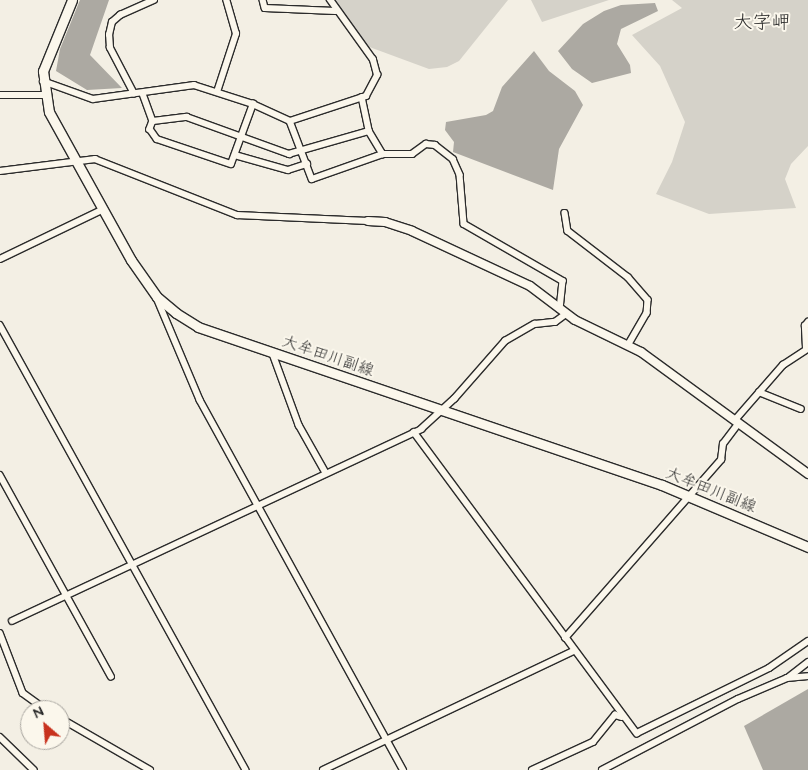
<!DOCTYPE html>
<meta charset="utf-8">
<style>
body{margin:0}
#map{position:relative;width:808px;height:770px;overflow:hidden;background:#f3efe4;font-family:"Architects Daughter","Klee One",sans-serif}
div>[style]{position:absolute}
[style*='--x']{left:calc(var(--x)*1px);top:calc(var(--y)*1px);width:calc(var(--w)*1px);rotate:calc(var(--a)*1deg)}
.green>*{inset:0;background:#d5d2c9}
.water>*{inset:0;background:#aca9a2}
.roads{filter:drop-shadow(1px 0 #2b2b2b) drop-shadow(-1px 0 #2b2b2b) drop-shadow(0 1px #2b2b2b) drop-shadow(0 -1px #2b2b2b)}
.street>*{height:5.5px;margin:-2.75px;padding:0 2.75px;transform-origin:2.75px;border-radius:2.75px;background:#fbf7ec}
.secondary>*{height:8px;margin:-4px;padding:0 4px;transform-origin:4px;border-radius:4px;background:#fbf7ec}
.primary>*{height:9px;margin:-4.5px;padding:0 4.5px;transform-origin:4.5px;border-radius:4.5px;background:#fbf7ec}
span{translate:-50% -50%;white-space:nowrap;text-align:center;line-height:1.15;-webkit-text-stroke:4px #fbf7ec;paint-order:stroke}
.street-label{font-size:16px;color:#2b2b2b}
.quarter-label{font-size:19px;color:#2b2b2b}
.north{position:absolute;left:20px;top:700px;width:50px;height:50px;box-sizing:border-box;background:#fbf7ec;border:1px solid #a8a59f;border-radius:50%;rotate:333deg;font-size:14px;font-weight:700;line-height:20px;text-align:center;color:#2b2b2b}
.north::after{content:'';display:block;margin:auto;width:18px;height:22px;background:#c8321e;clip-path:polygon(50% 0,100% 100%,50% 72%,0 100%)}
</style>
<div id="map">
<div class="green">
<i style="clip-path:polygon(332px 0,508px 0,459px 61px,447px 67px,429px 69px,364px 45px,338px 17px)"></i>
<i style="clip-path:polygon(531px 0,609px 0,542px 22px)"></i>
<i style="clip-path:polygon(672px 0,808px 0,808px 146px,791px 164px,785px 179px,796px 208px,709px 214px,656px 194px,672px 162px,685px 122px,660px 66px,632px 35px,682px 8px)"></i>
</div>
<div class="water">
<i style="clip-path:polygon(80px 0,109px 0,90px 55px,122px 88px,87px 90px,56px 71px,60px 49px)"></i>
<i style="clip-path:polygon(655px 3px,658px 11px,621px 29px,617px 44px,630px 65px,631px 73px,592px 83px,572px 69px,558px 51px,583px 24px,604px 11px,621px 5px)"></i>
<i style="clip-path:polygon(534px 51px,549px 71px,575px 91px,583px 105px,559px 149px,553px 190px,453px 152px,454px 142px,445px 130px,446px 122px,486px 115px,493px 111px,502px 87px)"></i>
<i style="clip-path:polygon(808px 689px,808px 770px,763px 770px,744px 726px)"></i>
</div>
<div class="roads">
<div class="street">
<i style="--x:263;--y:0;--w:8;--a:76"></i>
<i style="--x:265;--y:8;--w:70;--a:2.5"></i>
<i style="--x:43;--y:81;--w:53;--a:19.8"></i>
<i style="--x:93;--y:99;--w:102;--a:-7.9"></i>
<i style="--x:194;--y:85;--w:62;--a:17.9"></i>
<i style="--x:253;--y:104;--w:41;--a:24.7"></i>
<i style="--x:290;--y:121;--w:62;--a:69.2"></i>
<i style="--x:312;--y:179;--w:75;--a:-19.4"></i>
<i style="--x:383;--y:154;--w:29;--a:0"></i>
<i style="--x:412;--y:154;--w:17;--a:-36"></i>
<i style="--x:426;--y:144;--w:9;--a:6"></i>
<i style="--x:435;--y:145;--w:23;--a:38"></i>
<i style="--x:453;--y:159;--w:17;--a:66"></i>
<i style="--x:460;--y:175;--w:49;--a:85.3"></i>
<i style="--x:464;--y:224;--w:114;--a:29.9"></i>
<i style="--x:563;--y:281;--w:28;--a:96"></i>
<i style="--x:217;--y:92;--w:61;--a:-71.9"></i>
<i style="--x:236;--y:34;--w:35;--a:-106"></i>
<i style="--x:134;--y:94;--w:52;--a:-117.6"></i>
<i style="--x:110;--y:48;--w:13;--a:-94"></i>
<i style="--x:109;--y:35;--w:13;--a:-77"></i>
<i style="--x:112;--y:22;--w:11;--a:-41"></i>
<i style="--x:120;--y:15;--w:37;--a:-24"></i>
<i style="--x:143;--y:94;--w:29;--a:70"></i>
<i style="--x:153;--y:121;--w:9;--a:111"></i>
<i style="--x:150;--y:129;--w:12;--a:55"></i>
<i style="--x:157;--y:139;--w:78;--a:18.7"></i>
<i style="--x:231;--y:164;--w:64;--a:-69.9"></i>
<i style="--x:0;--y:95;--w:44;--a:0"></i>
<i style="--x:362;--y:97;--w:35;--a:78"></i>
<i style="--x:369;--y:131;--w:27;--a:59"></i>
<i style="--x:153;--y:121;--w:34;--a:-7"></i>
<i style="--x:187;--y:117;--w:109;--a:19.9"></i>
<i style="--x:289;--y:154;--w:83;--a:-16"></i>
<i style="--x:290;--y:121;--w:80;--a:-18.2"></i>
<i style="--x:366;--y:96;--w:24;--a:-62"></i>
<i style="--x:377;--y:75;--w:16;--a:-105"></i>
<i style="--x:373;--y:60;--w:74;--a:-125.6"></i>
<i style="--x:235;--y:155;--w:55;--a:15.8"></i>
<i style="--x:288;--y:170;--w:20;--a:-18"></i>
<i style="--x:0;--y:171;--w:96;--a:-7.2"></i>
<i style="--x:95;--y:159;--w:153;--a:21.5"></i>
<i style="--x:237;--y:215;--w:131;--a:2.6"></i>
<i style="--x:565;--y:213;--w:18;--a:81"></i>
<i style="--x:568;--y:231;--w:76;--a:37.5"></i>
<i style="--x:628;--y:277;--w:30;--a:49"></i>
<i style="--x:648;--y:300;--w:13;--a:94"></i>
<i style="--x:647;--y:313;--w:36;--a:120"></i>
<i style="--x:0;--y:259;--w:113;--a:-25.7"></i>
<i style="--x:157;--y:298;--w:111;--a:67.1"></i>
<i style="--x:200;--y:400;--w:422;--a:61.2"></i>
<i style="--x:0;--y:325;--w:508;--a:61.07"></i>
<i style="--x:806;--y:348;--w:22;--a:-93"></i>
<i style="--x:805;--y:326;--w:5;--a:-53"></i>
<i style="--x:273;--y:354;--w:76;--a:69.9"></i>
<i style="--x:299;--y:425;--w:55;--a:60.6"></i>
<i style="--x:759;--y:392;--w:45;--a:22"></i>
<i style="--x:735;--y:420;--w:73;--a:-48.9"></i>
<i style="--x:783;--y:365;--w:30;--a:-33"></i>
<i style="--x:414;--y:432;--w:375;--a:53.5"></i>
<i style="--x:637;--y:733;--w:147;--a:-26.2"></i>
<i style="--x:769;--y:668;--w:47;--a:-34.7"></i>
<i style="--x:0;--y:475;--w:230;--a:61.1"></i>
<i style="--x:12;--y:621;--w:452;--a:-25.1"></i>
<i style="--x:421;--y:429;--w:45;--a:-42.3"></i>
<i style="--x:454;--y:399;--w:77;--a:-48.7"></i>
<i style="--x:505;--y:341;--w:34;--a:-30"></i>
<i style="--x:535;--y:324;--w:20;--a:-6"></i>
<i style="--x:555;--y:322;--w:14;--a:-36"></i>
<i style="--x:0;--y:633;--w:64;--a:69"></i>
<i style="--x:23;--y:693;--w:29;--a:36"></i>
<i style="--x:565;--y:638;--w:237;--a:-48.8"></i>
<i style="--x:721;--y:460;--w:16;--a:-83"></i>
<i style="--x:723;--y:444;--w:26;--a:-53"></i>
<i style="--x:789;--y:677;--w:24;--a:-38"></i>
<i style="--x:60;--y:718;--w:104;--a:30"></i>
<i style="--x:0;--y:737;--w:47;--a:44.1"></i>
<i style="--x:323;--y:770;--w:278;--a:-25.4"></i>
<i style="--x:532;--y:770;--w:67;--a:-24.7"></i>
<i style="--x:593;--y:742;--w:35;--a:-51"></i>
<i style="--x:615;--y:715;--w:7;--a:16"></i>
<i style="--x:602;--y:770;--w:153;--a:-27.6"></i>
<i style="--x:738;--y:699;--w:53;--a:-23.2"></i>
<i style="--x:787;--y:678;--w:21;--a:-5"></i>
</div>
<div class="secondary">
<i style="--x:368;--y:221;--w:17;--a:3"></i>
<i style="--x:385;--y:222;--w:28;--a:18"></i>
<i style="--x:412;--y:231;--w:130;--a:25"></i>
<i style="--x:530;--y:286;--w:56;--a:37.1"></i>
<i style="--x:575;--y:320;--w:73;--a:25.9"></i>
<i style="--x:641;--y:352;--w:207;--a:36.1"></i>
</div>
<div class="primary">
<i style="--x:72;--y:0;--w:77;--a:112.2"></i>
<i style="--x:43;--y:71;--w:41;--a:81.7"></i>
<i style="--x:49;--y:112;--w:169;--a:61"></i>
<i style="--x:131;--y:260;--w:45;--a:54.9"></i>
<i style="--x:157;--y:297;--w:25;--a:40"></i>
<i style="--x:176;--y:313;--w:26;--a:32"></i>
<i style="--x:198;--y:327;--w:490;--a:18.8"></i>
<i style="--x:662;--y:485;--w:159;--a:23"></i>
</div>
</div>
<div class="street-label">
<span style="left:328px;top:356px;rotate:19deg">大牟田川副線</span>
<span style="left:711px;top:490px;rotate:22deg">大牟田川副線</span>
</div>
<div class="quarter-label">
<span style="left:762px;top:23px">大字岬</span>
</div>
<div class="north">N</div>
</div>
